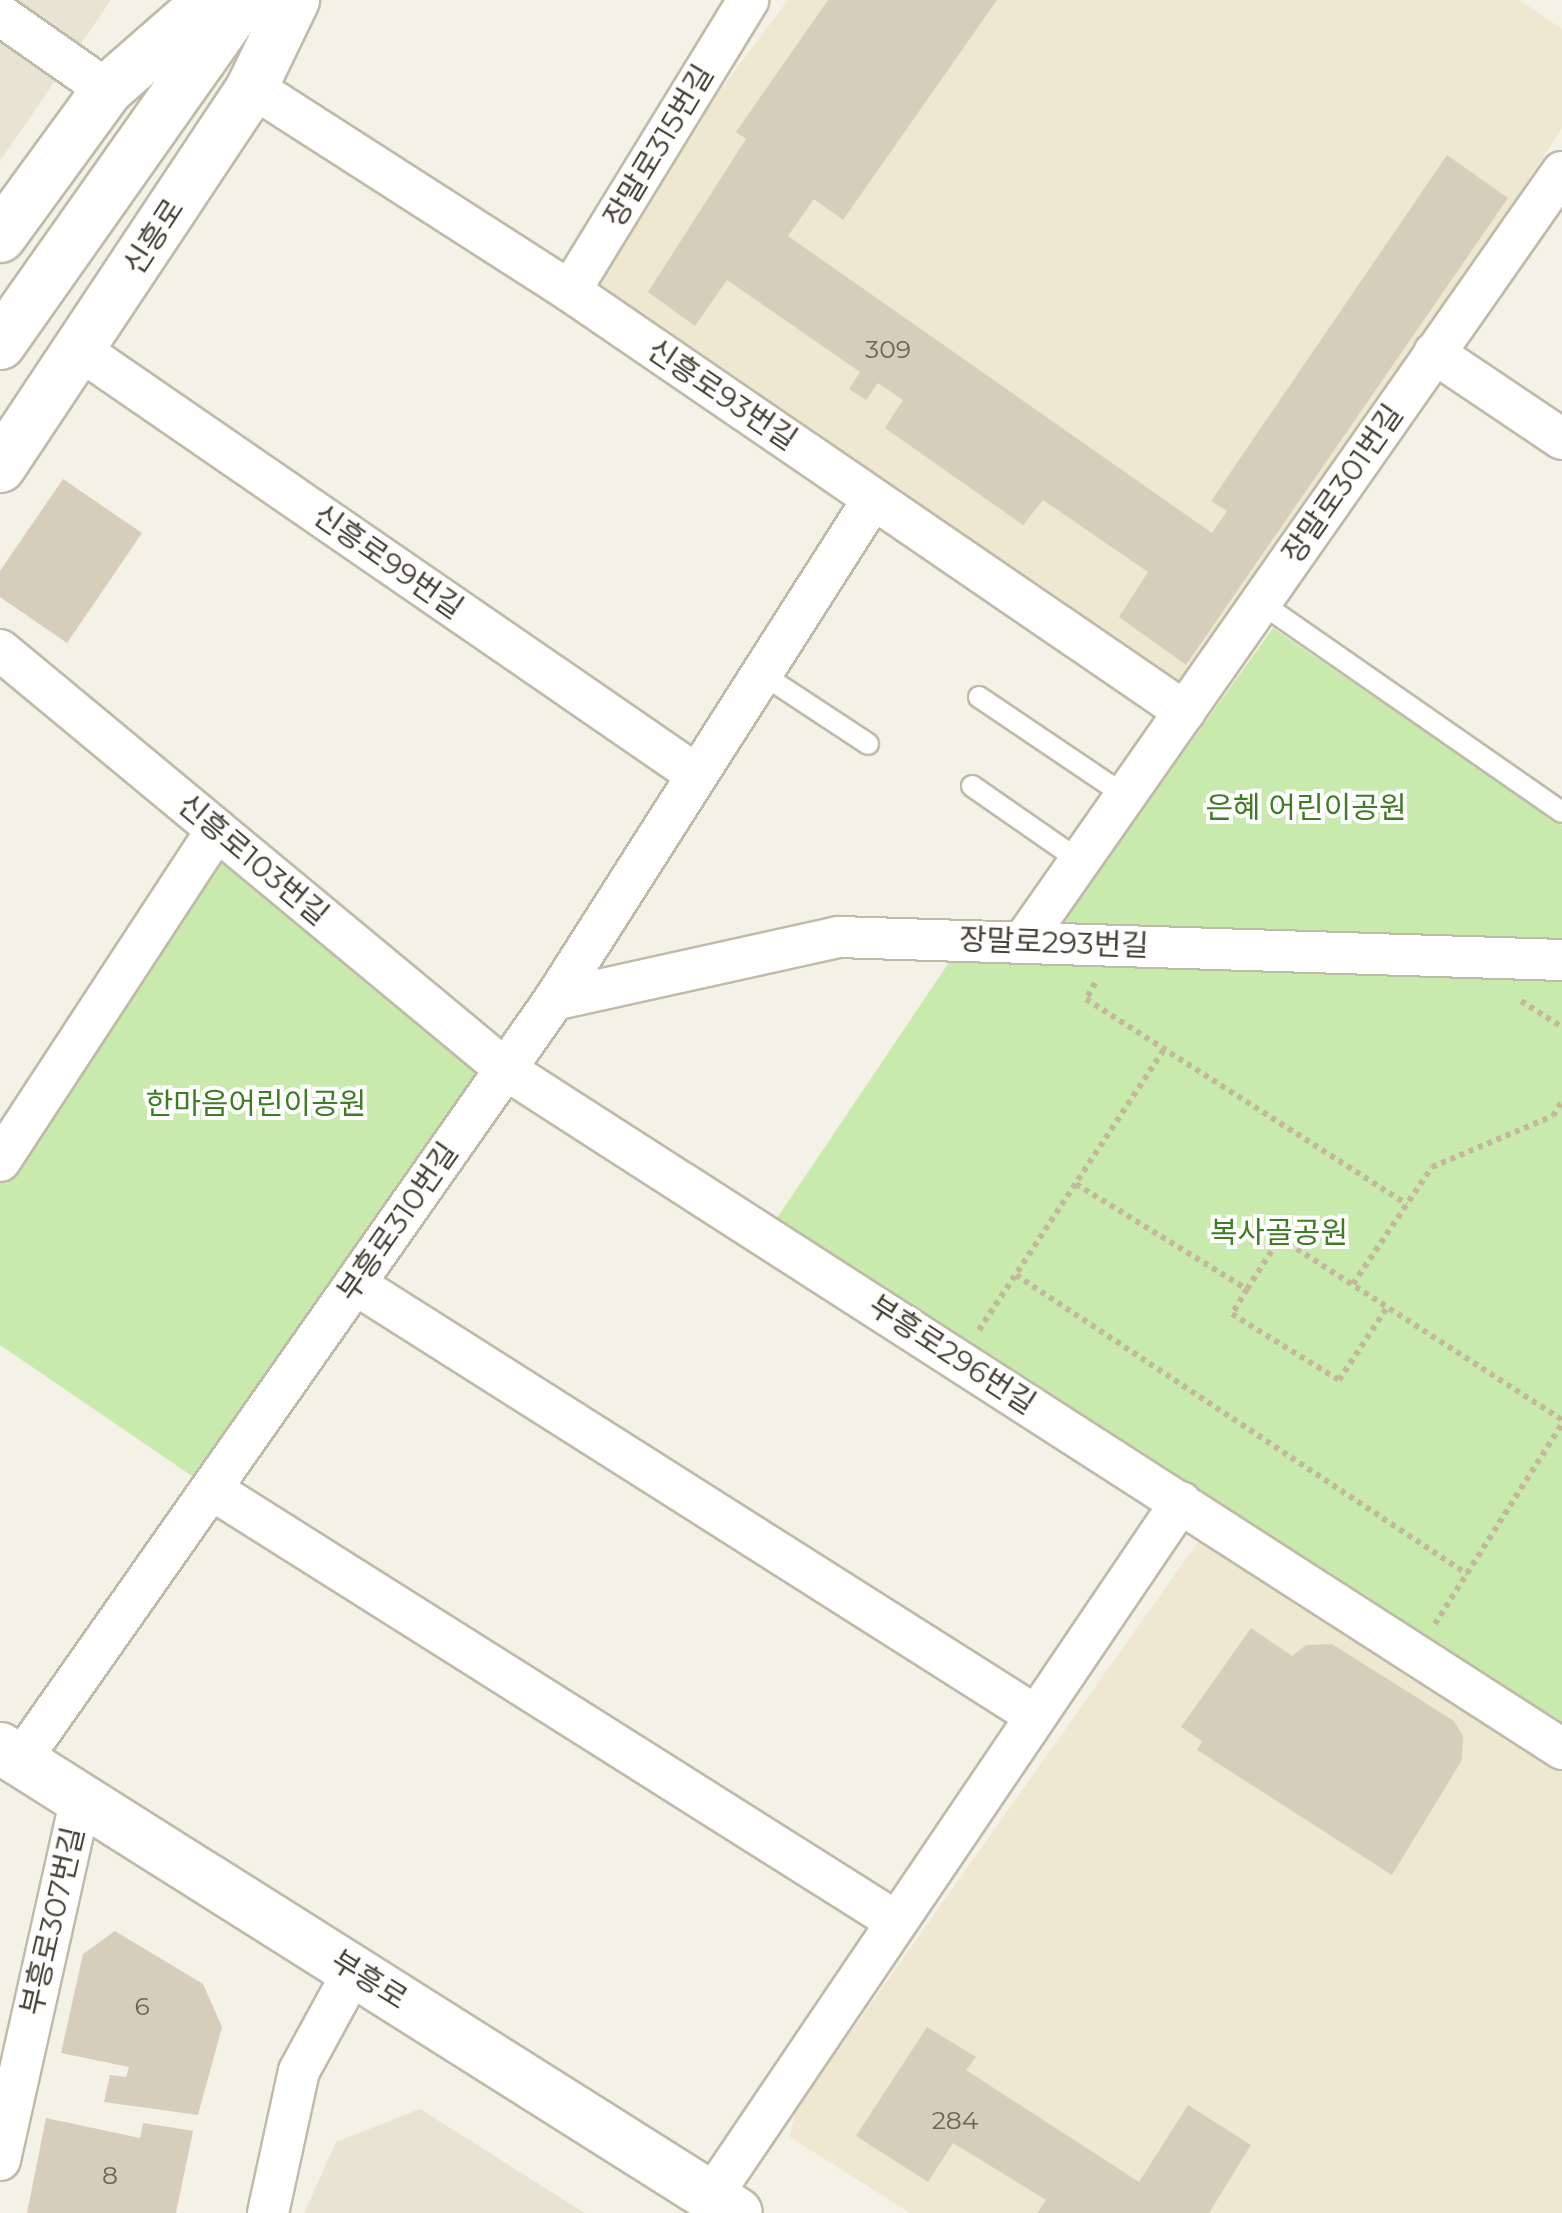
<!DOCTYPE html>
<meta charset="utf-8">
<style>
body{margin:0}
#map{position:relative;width:1562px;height:2213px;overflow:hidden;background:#f4f1e7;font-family:Montserrat,"Noto Sans KR",sans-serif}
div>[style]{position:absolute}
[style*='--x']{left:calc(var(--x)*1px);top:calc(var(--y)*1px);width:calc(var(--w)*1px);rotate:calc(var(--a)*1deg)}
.residential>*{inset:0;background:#e8e4d4}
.education>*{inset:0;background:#eee8d0}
.green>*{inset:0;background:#c9eaad}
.building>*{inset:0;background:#d6cebb}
.path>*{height:6px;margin-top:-3px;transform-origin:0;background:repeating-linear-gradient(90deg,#c3b899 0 5px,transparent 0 10px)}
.roads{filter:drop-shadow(2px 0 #c0baa9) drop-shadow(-2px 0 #c0baa9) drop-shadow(0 2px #c0baa9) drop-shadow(0 -2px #c0baa9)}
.service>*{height:20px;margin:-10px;padding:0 10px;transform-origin:10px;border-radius:10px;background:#fff}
.minor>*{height:40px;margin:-20px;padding:0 20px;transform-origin:20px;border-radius:20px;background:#fff}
.tertiary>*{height:50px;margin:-25px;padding:0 25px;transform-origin:25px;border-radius:25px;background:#fff}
span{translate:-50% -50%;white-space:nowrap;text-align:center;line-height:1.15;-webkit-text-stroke:8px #fff;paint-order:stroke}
.number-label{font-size:25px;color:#6c6556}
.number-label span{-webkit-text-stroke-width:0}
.street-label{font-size:30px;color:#484235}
.park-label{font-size:30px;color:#3e7d25}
</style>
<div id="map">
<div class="residential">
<i style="clip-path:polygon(0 0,111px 0,0 161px)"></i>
<i style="clip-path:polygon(420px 2109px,585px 2213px,304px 2213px,336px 2142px)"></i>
</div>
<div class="education">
<i style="clip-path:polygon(788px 0,1519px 0,1562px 29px,1562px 128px,1185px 712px,570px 291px)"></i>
<i style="clip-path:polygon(1202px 1536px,1562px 1766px,1562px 2213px,910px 2213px,790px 2137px,795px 2111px)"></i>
</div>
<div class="green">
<i style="clip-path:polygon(1273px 628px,1562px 825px,1562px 948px,1057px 928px)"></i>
<i style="clip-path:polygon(217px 830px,505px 1069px,211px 1489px,0 1345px,0 1161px)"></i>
<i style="clip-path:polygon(964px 940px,1562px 960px,1562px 1750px,765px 1236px)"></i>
</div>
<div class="building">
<i style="clip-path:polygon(828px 0,997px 0,843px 220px,814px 199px,788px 236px,1212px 533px,1227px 511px,1211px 501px,1447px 155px,1508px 198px,1186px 665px,1119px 617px,1148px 572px,1043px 500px,1023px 525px,885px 428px,903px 400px,878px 383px,866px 400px,849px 389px,860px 372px,727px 280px,695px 326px,648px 292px,746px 139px,736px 132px)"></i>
<i style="clip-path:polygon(63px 479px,142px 533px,67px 643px,0 597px,0 571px)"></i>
<i style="clip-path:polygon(1251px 1628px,1292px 1656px,1306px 1645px,1332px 1644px,1454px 1721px,1463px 1736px,1462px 1760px,1392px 1875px,1197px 1750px,1202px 1741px,1181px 1727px)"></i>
<i style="clip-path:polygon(115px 1931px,203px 1984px,222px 2027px,198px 2115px,104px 2102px,110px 2075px,126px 2077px,129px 2067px,61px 2053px,83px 1954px)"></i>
<i style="clip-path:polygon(927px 2027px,976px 2057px,966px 2070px,1139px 2182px,1188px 2105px,1251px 2145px,1209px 2213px,1037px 2213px,1046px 2200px,953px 2143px,928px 2182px,856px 2136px)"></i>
<i style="clip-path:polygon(46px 2118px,140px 2138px,143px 2123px,193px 2131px,176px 2213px,27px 2213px)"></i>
</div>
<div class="path">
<i style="--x:1095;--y:983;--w:18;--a:119"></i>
<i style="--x:1086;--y:999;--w:381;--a:32.6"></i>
<i style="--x:1521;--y:1001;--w:49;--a:32.4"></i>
<i style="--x:1076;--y:1184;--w:201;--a:31.6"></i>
<i style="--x:1247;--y:1289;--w:61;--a:-57.1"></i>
<i style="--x:1280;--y:1238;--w:336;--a:32.8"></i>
<i style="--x:1016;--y:1275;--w:541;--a:33.54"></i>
<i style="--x:1353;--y:1284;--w:141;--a:-56"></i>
<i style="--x:1432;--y:1167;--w:131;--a:-22.9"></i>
<i style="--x:1553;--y:1116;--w:17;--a:-59"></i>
<i style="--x:1247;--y:1289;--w:29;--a:121"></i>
<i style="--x:1232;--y:1314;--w:126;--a:31.7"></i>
<i style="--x:1339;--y:1380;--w:89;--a:-56.5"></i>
<i style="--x:979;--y:1330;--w:334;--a:-56.6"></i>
<i style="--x:1435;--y:1624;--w:237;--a:-57.6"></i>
</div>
<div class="roads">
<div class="service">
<i style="--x:1261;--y:603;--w:366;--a:34.8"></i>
<i style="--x:762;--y:674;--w:127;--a:33.4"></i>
<i style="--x:979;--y:697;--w:177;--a:34"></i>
<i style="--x:972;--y:786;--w:131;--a:34.8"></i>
</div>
<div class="minor">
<i style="--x:0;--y:15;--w:131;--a:35"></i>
<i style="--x:252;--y:87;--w:378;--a:32.7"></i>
<i style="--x:570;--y:291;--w:745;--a:34.39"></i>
<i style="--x:570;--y:291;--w:341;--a:-58.5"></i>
<i style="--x:80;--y:350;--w:749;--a:34.56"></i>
<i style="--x:1434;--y:353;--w:154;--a:33.9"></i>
<i style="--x:0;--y:650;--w:656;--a:39.68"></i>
<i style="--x:505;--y:1069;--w:1257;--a:32.75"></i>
<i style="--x:1023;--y:942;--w:940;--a:-55.01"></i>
<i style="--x:554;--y:1000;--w:291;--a:-12.5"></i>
<i style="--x:838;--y:937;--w:724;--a:1.82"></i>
<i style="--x:0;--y:1161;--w:396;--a:-56.8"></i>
<i style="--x:355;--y:1284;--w:806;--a:32.39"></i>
<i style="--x:211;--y:1489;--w:811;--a:32.26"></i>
<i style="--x:20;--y:1761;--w:930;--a:-54.94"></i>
<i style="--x:554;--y:1000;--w:594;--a:-57.51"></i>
<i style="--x:0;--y:2160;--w:371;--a:-77.4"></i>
<i style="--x:711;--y:2197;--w:839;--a:-55.93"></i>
<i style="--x:268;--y:2213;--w:145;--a:-77.7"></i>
<i style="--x:299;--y:2071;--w:115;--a:-61.4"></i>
</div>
<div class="tertiary">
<i style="--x:0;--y:237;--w:182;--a:-53.9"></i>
<i style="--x:107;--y:90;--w:137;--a:-41.1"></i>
<i style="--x:0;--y:344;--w:421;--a:-54.8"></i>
<i style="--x:0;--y:467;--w:456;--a:-56.4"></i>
<i style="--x:252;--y:87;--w:97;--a:-64.2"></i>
<i style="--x:0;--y:1748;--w:871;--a:32.25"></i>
</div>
</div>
<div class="number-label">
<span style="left:888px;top:349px">309</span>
<span style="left:142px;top:2006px">6</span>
<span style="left:955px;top:2120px">284</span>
<span style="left:110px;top:2175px">8</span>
</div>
<div class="street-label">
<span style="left:659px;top:146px;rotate:-59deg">장말로315번길</span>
<span style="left:154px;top:237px;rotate:-57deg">신흥로</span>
<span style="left:722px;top:395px;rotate:34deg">신흥로93번길</span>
<span style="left:1343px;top:484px;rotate:-55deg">장말로301번길</span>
<span style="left:388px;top:562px;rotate:35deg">신흥로99번길</span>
<span style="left:253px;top:860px;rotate:40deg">신흥로103번길</span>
<span style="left:1054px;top:943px;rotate:2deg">장말로293번길</span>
<span style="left:398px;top:1222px;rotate:-55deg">부흥로310번길</span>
<span style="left:952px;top:1355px;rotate:33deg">부흥로296번길</span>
<span style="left:53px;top:1921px;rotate:-77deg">부흥로307번길</span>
<span style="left:369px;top:1980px;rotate:32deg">부흥로</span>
</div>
<div class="park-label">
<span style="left:1306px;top:808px">은혜 어린이공원</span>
<span style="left:256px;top:1104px">한마음어린이공원</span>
<span style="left:1279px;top:1233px">복사골공원</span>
</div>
</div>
